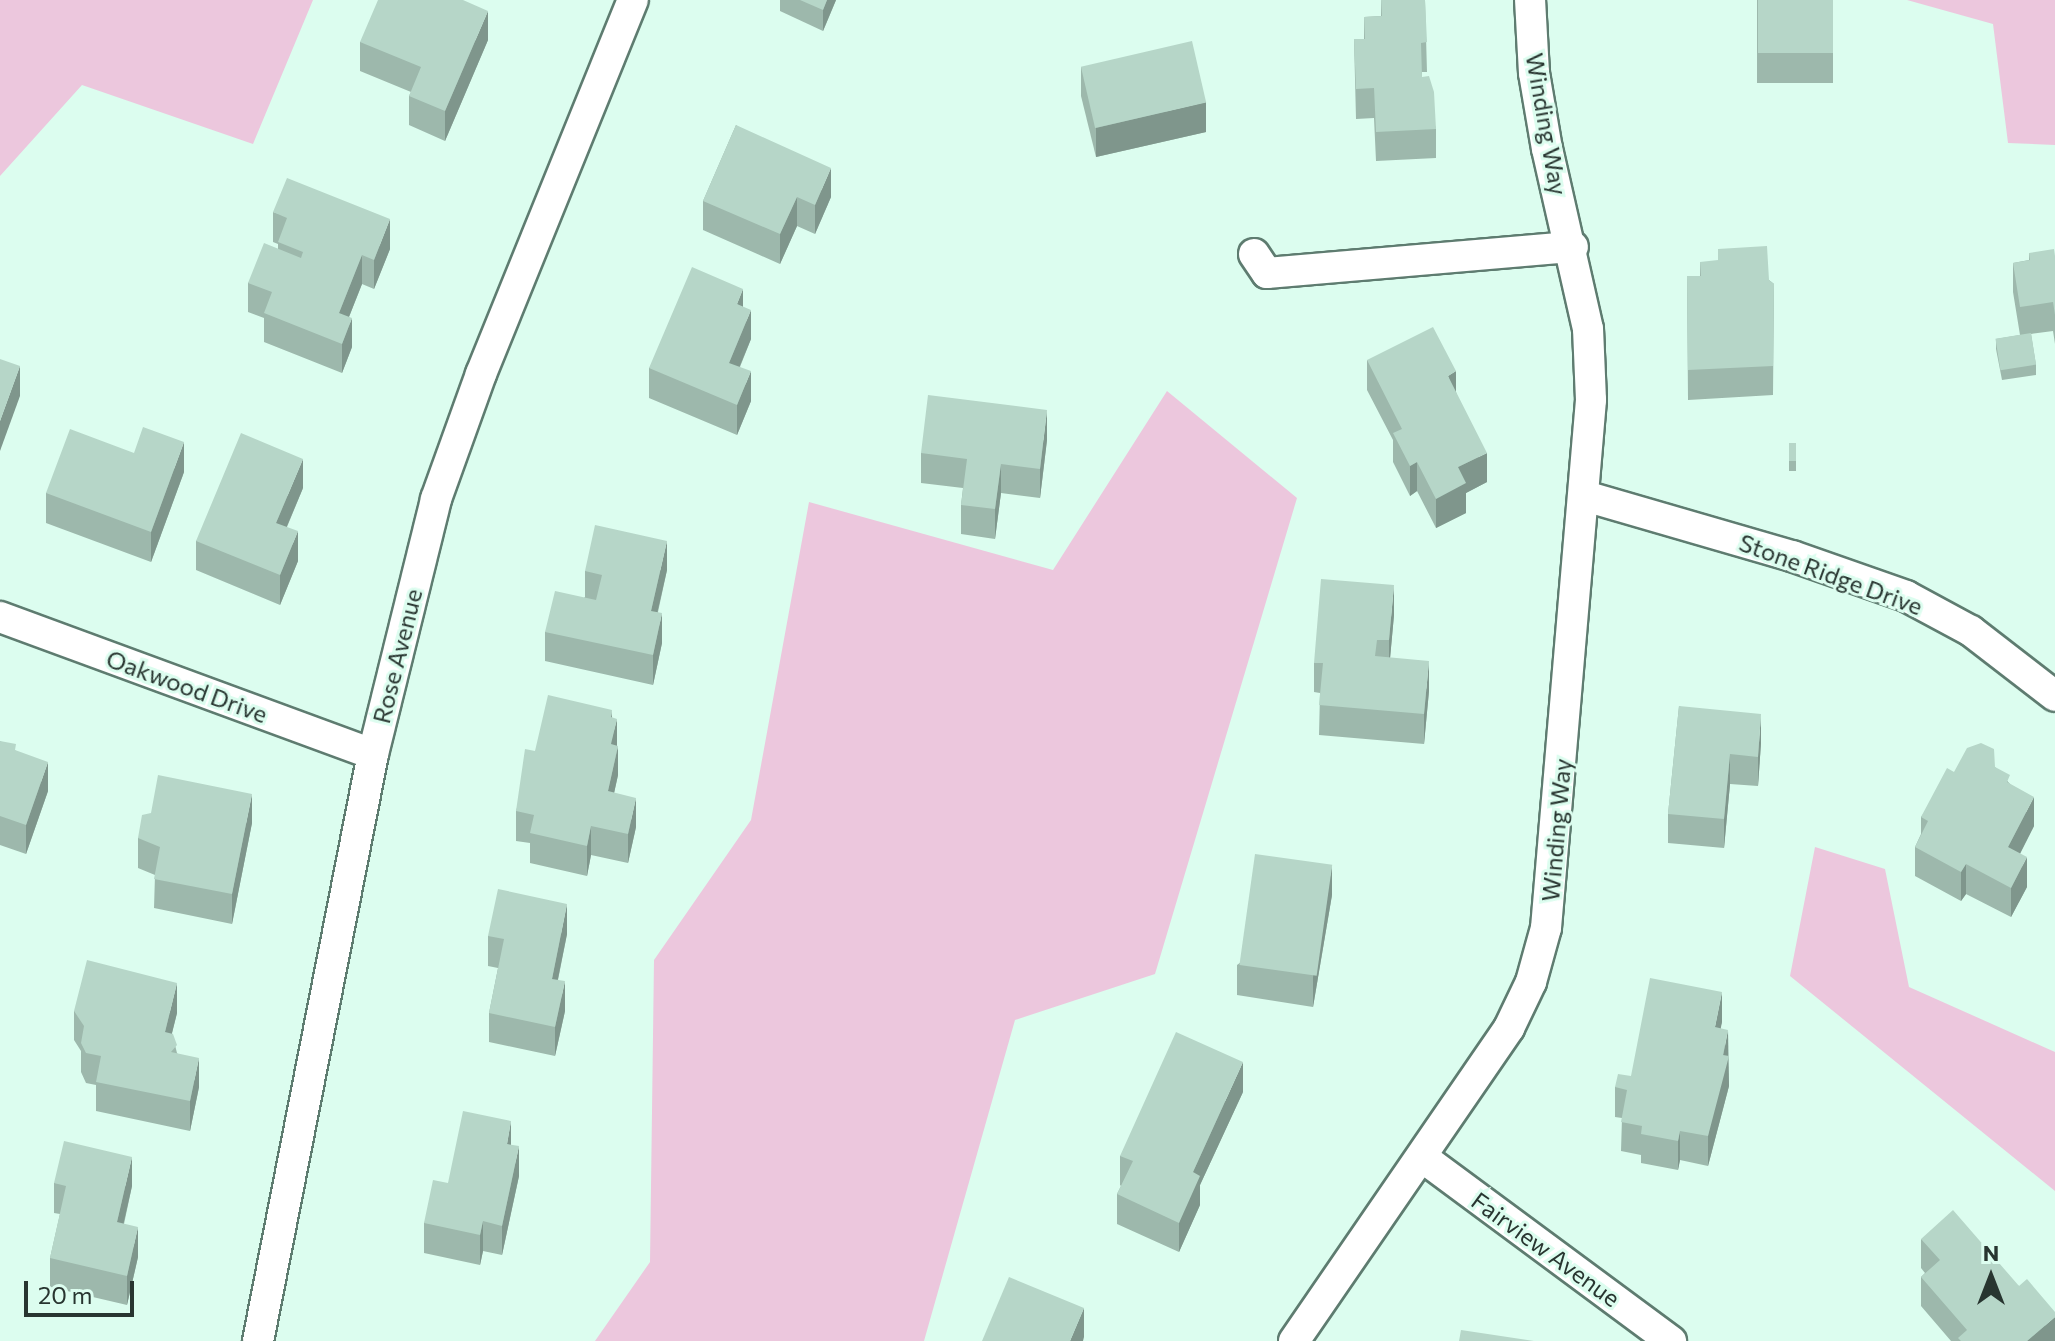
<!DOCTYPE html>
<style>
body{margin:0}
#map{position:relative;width:2055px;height:1341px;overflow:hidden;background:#dcfdef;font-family:Commissioner,sans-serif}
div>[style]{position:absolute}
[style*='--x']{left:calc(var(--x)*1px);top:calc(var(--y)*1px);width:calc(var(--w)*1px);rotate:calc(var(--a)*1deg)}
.green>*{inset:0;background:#ecc7dd}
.roads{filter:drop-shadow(2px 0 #5e7c70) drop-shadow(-2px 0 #5e7c70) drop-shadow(0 2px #5e7c70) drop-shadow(0 -2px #5e7c70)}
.minor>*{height:30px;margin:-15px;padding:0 15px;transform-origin:15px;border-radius:15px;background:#fff}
.wall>*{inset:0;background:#9db8ac;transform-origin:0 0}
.shaded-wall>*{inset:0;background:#7f968c}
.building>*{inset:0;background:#b6d6c8;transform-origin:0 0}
span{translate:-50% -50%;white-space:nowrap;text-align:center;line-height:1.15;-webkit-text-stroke:6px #dcfdef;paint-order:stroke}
.street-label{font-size:24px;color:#283530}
.north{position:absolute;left:1951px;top:1237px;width:80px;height:80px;-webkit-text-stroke:6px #dcfdef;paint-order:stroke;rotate:0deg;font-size:22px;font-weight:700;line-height:32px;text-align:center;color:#283530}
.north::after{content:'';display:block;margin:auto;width:28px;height:36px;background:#283530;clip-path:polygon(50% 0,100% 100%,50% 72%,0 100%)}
.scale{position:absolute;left:24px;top:1281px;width:110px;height:36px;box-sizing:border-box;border:4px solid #283530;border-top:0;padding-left:10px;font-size:24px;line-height:28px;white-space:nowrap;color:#283530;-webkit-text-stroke:6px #dcfdef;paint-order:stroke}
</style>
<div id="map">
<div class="green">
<i style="clip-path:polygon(0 0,313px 0,253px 144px,82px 85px,0 176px)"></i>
<i style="clip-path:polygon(1907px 0,2055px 0,2055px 145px,2008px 143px,1993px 24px)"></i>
<i style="clip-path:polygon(1167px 391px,1297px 498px,1155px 974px,1015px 1020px,924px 1341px,595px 1341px,650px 1262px,654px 960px,751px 820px,809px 502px,1053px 570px)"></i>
<i style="clip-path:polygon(1815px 847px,1885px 869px,1909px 987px,2055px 1052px,2055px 1191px,1790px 976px)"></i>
</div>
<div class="roads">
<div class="minor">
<i style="--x:1254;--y:254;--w:23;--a:56"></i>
<i style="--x:1267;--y:273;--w:307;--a:-4.9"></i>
<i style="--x:1585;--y:496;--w:216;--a:16.2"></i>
<i style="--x:1792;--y:556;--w:121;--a:19.3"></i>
<i style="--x:1906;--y:596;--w:74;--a:28.3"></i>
<i style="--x:1971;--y:631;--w:106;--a:37.7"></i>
<i style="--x:0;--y:617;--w:397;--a:20.2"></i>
<i style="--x:1422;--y:1157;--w:310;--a:36.5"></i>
<i style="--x:258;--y:1341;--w:598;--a:-78.92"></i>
<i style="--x:373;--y:754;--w:263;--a:-76.1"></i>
<i style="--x:436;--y:499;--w:133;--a:-70.2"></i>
<i style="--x:481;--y:374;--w:404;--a:-67.9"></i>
<i style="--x:1294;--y:1341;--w:380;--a:-55.5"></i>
<i style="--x:1509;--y:1028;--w:51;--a:-64.4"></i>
<i style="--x:1531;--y:982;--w:56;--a:-74.5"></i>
<i style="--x:1546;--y:928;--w:530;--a:-85.13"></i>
<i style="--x:1591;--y:400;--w:71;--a:-92.4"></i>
<i style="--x:1588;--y:329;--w:185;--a:-102.8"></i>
<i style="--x:1547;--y:149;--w:77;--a:-99.7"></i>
<i style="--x:1534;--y:73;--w:73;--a:-93.1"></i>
</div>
</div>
<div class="wall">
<i style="clip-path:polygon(780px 0,836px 0,823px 31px,780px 11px)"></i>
<i style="clip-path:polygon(1381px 0,1425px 0,1427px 72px,1422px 72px,1422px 77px,1436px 129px,1436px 158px,1376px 161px,1374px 118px,1356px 119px,1354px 39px,1364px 39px,1364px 17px,1381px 16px)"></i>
<i style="left:1757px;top:0;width:76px;height:83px"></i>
<i style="clip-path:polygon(488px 40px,445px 141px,409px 125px,409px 96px,411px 92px,360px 71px,360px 42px)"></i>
<i style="clip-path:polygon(1081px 67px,1206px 132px,1096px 157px,1081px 96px)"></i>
<i style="clip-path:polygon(736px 125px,831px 197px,815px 234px,797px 226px,780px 264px,703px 230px,703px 201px)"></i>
<i style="clip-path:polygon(273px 212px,390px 249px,374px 289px,362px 284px,349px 317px,352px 347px,342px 373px,264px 342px,264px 318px,248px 312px,248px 283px,278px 249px,278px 244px,273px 242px)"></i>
<i style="clip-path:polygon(2029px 253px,2055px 256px,2055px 344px,2053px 331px,2031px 334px,2036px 365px,2036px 375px,2002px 380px,1996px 349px,1996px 339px,2020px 335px,2013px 292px,2013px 263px,2029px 260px)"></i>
<i style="clip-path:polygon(1700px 262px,1769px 280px,1774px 284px,1773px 395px,1688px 400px,1687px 276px,1700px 276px)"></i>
<i style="clip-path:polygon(743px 307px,751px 339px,740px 367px,751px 401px,737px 435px,649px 398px,649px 368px)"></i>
<i style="clip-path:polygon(1367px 360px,1456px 392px,1487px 482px,1466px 493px,1466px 513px,1436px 528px,1417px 491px,1410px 496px,1393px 462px,1393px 440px,1367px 390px)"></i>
<i style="clip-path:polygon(1047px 440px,1040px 498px,1001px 493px,995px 539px,961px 534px,961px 505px,963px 488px,921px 483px,921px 453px)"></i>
<i style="left:1789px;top:443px;width:7px;height:28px"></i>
<i style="clip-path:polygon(134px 453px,184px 472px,151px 562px,46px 523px,46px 493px)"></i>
<i style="clip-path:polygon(303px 488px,287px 527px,298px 561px,280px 605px,196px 570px,196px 541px)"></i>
<i style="clip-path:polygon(667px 570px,658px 612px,662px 643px,653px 685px,545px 661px,545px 632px,585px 597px,585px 571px)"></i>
<i style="clip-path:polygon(1394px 615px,1390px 658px,1429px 691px,1424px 744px,1319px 735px,1320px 693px,1314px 692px,1314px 663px)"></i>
<i style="clip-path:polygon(1679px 706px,1761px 743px,1758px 786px,1730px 784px,1724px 848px,1668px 843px,1668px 814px)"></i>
<i style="clip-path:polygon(612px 717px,617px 745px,618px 775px,614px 793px,636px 827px,628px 863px,591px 855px,587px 876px,530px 863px,530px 843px,516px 841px,516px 811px,535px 751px)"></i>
<i style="clip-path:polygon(0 741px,16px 751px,48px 791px,26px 854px,0 845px)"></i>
<i style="clip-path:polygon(1995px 767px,2010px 784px,2034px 826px,2020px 854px,2027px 887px,2011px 917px,1966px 894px,1961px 901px,1915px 876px,1915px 847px,1921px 834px,1921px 817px,1954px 772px)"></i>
<i style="clip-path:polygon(252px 823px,232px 924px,154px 908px,155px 875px,138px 868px,138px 838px)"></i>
<i style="clip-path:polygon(1332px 895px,1313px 1007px,1237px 995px,1237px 965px)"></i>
<i style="clip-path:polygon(567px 934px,558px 980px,565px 1011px,555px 1056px,489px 1042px,489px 1013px,498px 968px,488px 966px,488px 936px)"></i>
<i style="clip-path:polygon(74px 1011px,177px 1013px,172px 1033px,177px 1053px,199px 1087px,190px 1131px,96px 1111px,96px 1085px,86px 1083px,81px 1072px,81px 1051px,74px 1040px)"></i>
<i style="clip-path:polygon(1722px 1022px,1720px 1028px,1728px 1056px,1729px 1086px,1708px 1166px,1680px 1160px,1678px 1170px,1641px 1163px,1641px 1155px,1621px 1151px,1622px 1118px,1615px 1117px,1615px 1087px,1631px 1076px)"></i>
<i style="clip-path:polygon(1243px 1092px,1200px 1185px,1200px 1205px,1179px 1252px,1117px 1224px,1117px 1194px,1121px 1186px,1120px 1185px,1120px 1156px)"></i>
<i style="clip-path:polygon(511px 1145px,519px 1176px,502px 1255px,483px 1251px,480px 1265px,424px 1253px,424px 1223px,448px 1183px)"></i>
<i style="clip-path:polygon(54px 1183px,132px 1186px,124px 1224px,138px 1257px,127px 1305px,50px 1287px,50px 1258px,60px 1214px,54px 1213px)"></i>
<i style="clip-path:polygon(1921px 1239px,2019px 1286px,2055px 1341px,1951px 1341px,1921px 1306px,1921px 1277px,1925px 1273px,1921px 1268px)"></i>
</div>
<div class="shaded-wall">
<i style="clip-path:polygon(827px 0,836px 0,823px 31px,823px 10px)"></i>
<i style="clip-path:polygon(488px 11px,488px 40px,445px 141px,445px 111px)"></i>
<i style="clip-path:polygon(1206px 102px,1206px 132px,1096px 157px,1096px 128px)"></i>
<i style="clip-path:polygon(831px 168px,831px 197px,815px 234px,815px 205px)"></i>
<i style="clip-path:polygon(797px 197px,797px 226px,780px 264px,780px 234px)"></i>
<i style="clip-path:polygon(390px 219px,390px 249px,374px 289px,374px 260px)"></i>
<i style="clip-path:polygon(362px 255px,362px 284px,339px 342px,339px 313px)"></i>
<i style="clip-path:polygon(743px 289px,743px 318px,737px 304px)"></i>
<i style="clip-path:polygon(751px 310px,751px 339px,729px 392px,729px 363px)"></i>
<i style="clip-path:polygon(352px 318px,352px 347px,342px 373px,342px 344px)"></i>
<i style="clip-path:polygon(20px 366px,20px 396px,0 451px,0 421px)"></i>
<i style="clip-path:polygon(751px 371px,751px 401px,737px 435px,737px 405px)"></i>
<i style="clip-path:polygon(1456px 371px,1456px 401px,1448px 376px)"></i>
<i style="clip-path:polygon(1047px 410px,1047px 440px,1040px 498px,1040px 469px)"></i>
<i style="clip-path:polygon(184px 442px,184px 472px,151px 562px,151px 532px)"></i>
<i style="clip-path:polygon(1487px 453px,1487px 482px,1466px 493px,1466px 513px,1436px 528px,1436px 499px,1458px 467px)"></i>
<i style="clip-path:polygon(303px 459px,303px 488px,276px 552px,276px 523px)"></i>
<i style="clip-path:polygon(1417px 462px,1417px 491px,1410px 496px,1410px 466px)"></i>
<i style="clip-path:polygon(1001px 464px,1001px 493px,995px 539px,995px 509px)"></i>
<i style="clip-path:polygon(298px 531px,298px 561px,280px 605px,280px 575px)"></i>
<i style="clip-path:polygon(667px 541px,667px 570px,651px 640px,651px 611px)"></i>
<i style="clip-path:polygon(1394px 585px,1394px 615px,1389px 670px,1389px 640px)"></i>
<i style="clip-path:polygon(662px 613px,662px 643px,653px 685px,653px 655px)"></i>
<i style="clip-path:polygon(1429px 661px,1429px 691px,1424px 744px,1424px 714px)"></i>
<i style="clip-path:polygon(612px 710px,612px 738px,617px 719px,617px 748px,611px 774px,611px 717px)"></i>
<i style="clip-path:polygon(1761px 714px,1761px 743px,1758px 786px,1758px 757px)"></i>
<i style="clip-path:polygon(618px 746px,618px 775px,608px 821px,608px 791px)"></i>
<i style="clip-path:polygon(1730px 754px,1730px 784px,1724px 848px,1724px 819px)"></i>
<i style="clip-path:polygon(48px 762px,48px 791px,26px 854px,26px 825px)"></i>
<i style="clip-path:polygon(252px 794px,252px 823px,232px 924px,232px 894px)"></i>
<i style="clip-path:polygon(2034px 797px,2034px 826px,2008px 877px,2008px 847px)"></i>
<i style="clip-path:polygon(636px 798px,636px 827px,628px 863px,628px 834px)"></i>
<i style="clip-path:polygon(591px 826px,591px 855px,587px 876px,587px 846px)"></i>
<i style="clip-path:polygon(2027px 857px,2027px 887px,2011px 917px,2011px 888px)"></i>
<i style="clip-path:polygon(1966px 864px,1966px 894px,1961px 901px,1961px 872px)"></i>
<i style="clip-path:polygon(1332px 865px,1332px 895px,1313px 1007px,1313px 977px)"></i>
<i style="clip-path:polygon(567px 904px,567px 934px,552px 1008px,552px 979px)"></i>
<i style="clip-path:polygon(565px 981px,565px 1011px,555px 1056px,555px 1027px)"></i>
<i style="clip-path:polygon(177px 983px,177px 1013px,165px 1061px,165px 1032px)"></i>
<i style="clip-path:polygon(1722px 992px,1722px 1022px,1715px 1057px,1715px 1027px)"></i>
<i style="clip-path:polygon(1728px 1030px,1729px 1086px,1708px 1166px,1708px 1136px)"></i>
<i style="clip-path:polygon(199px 1058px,199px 1087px,190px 1131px,190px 1101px)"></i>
<i style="clip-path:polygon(1243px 1062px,1243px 1092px,1200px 1185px,1200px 1205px,1179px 1252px,1179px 1223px,1193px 1172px)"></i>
<i style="clip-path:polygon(511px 1121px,511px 1151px,507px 1144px)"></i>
<i style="clip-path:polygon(1680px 1131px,1680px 1160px,1678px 1170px,1678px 1141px)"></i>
<i style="clip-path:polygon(519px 1146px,519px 1176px,502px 1255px,502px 1226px)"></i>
<i style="clip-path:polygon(132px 1157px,132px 1186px,117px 1252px,117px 1222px)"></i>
<i style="clip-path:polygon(483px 1221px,483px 1251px,480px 1265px,480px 1235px)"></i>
<i style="clip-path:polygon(138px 1227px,138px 1257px,127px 1305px,127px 1276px)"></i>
<i style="clip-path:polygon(1084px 1308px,1084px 1337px,1083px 1341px,1070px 1341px)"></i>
<i style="clip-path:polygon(2055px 1317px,2055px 1341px,2027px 1341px)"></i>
</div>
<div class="building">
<i style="clip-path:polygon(378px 0,463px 0,488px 11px,445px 111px,409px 96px,421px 67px,360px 42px)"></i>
<i style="clip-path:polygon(800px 0,827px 0,823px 10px)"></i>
<i style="clip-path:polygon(1381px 0,1425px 0,1427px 42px,1421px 43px,1422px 77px,1429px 76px,1434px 92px,1436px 129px,1376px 132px,1374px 88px,1356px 89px,1354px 39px,1365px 39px,1364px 17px,1382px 16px)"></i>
<i style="left:1758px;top:0;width:75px;height:53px"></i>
<i style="left:1192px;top:41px;width:63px;height:114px;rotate:77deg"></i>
<i style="clip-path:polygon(736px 125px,831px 168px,815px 205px,797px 197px,780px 234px,703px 201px)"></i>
<i style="clip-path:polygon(287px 178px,390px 219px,374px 260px,362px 255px,339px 313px,352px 318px,342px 344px,264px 313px,272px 292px,248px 283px,264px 243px,301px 258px,303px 252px,278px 242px,287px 218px,273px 212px)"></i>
<i style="clip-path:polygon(1767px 246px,1769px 280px,1774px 284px,1773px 366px,1688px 370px,1687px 276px,1701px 276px,1700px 262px,1718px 260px,1718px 249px)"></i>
<i style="clip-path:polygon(2054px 249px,2055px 256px,2055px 315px,2053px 302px,2020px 307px,2013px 263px,2030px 260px,2029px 253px)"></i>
<i style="clip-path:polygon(692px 267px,743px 289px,737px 304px,751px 310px,729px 363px,751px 371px,737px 405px,649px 368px)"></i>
<i style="clip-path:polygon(1433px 327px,1456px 371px,1448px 376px,1487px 453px,1458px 467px,1466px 483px,1436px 499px,1417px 462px,1410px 466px,1393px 433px,1402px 429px,1367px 360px)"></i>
<i style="left:2031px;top:333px;width:32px;height:36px;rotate:81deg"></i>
<i style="clip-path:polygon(0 359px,20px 366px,0 421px)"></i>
<i style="clip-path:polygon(928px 395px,1047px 410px,1040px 469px,1001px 464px,995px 509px,961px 505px,967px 459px,921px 453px)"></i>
<i style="clip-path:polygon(143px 427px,184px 442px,151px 532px,46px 493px,70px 429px,134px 453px)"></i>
<i style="clip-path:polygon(241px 433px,303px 459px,276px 523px,298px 531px,280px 575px,196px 541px)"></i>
<i style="left:1789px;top:443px;width:7px;height:18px"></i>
<i style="clip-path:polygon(595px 525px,667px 541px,651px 611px,662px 613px,653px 655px,545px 632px,555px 591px,596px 600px,602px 575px,585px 571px)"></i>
<i style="clip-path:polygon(1321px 579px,1394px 585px,1389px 640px,1377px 640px,1375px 656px,1429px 661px,1424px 714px,1319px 705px,1323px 663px,1314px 663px)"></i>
<i style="clip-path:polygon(548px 695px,612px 710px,611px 717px,617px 719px,611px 744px,618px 746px,608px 791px,636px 798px,628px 834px,591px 826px,587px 846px,530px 833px,534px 815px,516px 811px,525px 749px,535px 751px)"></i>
<i style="clip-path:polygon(1679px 706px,1761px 714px,1758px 757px,1730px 754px,1724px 819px,1668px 814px)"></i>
<i style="clip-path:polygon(0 741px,16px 744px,15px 750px,48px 762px,26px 825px,0 816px)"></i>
<i style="clip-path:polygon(1981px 743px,1994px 749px,1995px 767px,2010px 775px,2007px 782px,2034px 797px,2008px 847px,2027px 857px,2011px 888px,1966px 864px,1961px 872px,1915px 847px,1928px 821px,1921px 817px,1947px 768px,1954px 772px,1967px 748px)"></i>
<i style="clip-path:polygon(158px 775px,252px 794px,232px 894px,154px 879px,160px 847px,138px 838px,142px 815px,151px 813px)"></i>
<i style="left:1255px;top:854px;width:78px;height:112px;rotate:8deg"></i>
<i style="clip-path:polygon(498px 889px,567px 904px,552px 979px,565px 981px,555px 1027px,489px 1013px,504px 939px,488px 936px)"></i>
<i style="clip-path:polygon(87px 960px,177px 983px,165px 1032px,173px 1034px,177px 1045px,171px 1052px,199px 1058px,190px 1101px,96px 1082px,101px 1056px,86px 1053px,81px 1043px,84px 1026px,74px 1011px)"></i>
<i style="clip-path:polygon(1650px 978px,1722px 992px,1715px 1027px,1728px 1030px,1723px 1055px,1729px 1056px,1708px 1136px,1680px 1131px,1678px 1141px,1641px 1134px,1642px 1126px,1621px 1122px,1627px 1090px,1615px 1087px,1618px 1074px,1631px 1076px)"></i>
<i style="clip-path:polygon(1176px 1032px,1243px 1062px,1193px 1172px,1200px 1176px,1179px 1223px,1117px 1194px,1133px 1161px,1120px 1156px)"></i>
<i style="clip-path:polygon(463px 1111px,511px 1121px,507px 1144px,519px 1146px,502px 1226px,483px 1221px,480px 1235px,424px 1223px,433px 1180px,448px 1183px)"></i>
<i style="clip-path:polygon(64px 1141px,132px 1157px,117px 1222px,138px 1227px,127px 1276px,50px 1258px,66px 1186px,54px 1183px)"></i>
<i style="clip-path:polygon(1953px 1210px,2019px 1286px,2027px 1279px,2055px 1312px,2055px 1317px,2027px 1341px,1961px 1341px,1958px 1338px,1967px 1330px,1921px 1277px,1940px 1260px,1921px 1239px)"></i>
<i style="clip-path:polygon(1009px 1277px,1084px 1308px,1070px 1341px,982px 1341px)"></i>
<i style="clip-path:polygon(1461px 1330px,1534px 1341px,1459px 1341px)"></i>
</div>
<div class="street-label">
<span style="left:1547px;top:124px;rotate:80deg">Winding Way</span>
<span style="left:1831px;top:574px;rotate:20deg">Stone Ridge Drive</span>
<span style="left:397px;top:656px;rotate:-76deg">Rose Avenue</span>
<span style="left:187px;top:686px;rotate:20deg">Oakwood Drive</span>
<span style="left:1556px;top:830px;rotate:-85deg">Winding Way</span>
<span style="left:1546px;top:1249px;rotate:36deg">Fairview Avenue</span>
</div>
<div class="north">N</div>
<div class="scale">20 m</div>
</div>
